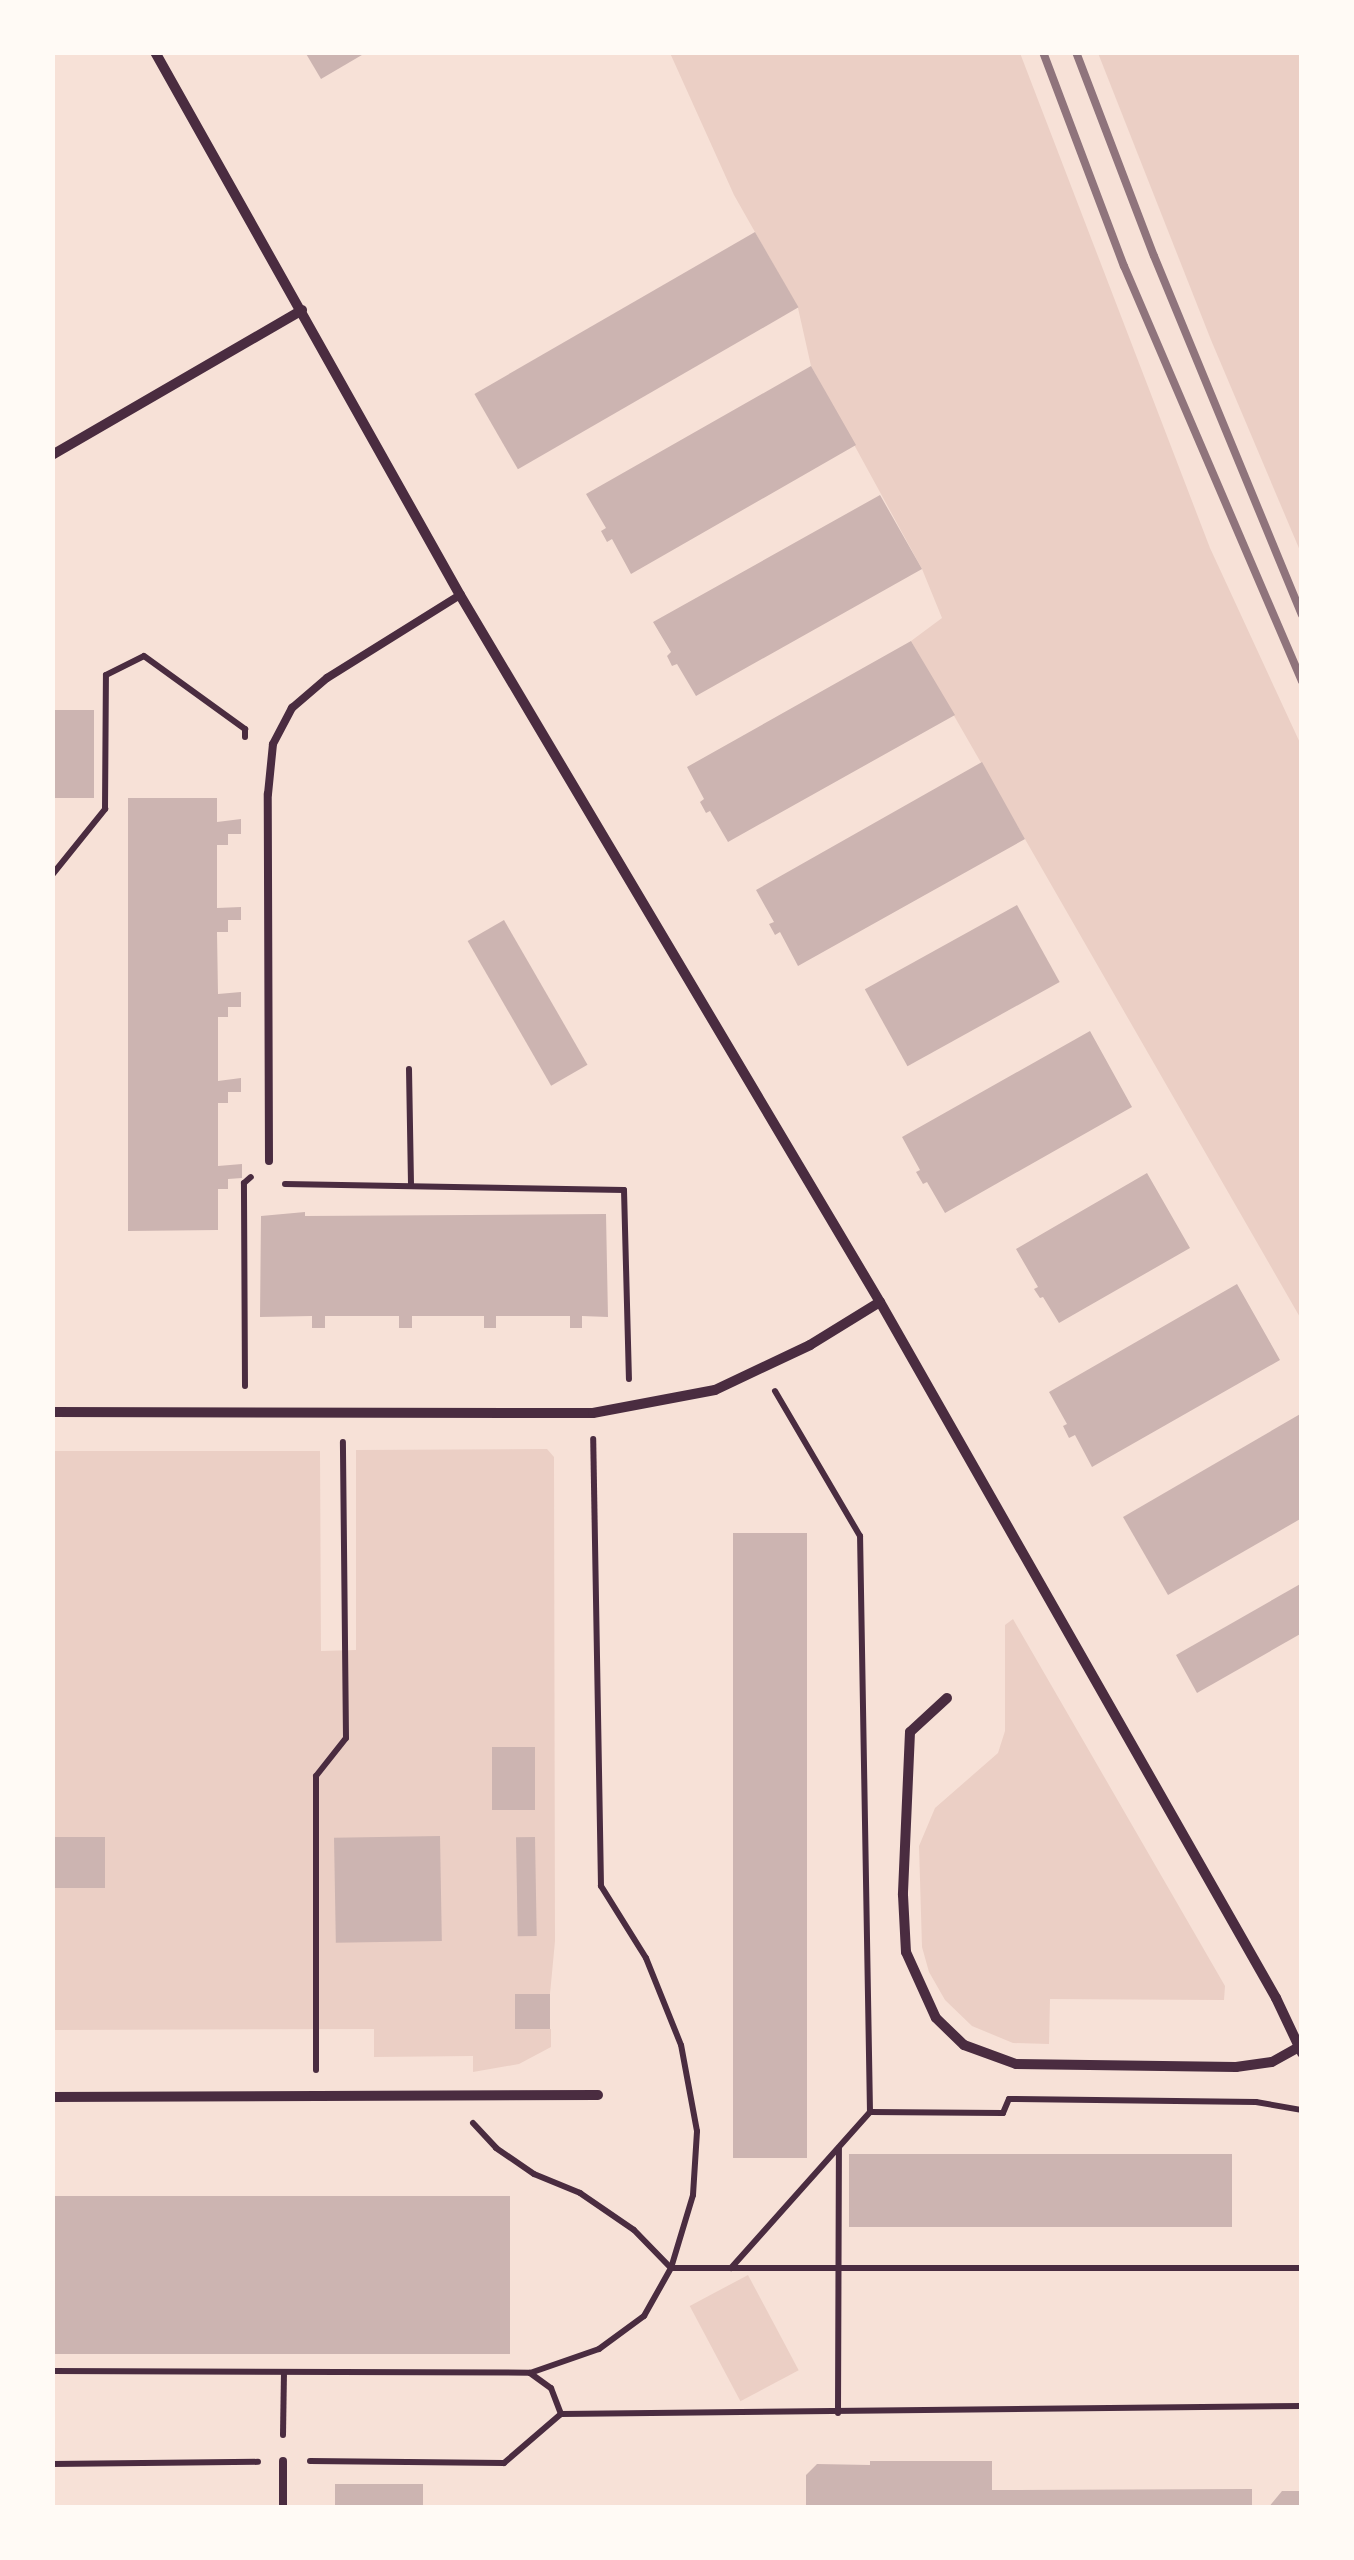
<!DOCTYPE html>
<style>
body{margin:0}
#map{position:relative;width:1354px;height:2560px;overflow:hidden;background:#f7e1d7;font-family:"Source Sans 3",sans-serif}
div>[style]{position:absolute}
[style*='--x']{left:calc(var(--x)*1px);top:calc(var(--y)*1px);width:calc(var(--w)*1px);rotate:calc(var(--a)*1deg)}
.green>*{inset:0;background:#ebcfc5;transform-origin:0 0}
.building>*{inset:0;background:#ccb4b1;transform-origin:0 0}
.path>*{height:6px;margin:-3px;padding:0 3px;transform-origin:3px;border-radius:3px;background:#4a2c40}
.service>*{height:8px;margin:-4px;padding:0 4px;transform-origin:4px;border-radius:4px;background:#4a2c40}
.minor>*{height:10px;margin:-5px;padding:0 5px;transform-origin:5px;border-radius:5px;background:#4a2c40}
.rail>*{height:8px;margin:-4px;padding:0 4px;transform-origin:4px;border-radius:4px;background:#8f747c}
span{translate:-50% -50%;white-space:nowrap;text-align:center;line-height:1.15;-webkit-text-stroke:10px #fffaf5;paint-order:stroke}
.frame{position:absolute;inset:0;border:55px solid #fffaf5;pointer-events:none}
</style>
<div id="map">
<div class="green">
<i style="clip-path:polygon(670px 53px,1020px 53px,1210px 548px,1301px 745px,1301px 1319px,911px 641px,942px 618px,922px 569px,811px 366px,798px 308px,734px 195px)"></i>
<i style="clip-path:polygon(1098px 53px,1301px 53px,1301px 553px,1211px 340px)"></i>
<i style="clip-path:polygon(547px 1449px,554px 1457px,555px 1941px,550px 1994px,515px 1994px,515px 2028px,551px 2029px,551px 2047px,519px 2064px,473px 2072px,473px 2056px,374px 2057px,374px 2029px,53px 2030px,52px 1451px,320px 1451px,321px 1651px,356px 1650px,356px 1450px)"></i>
<i style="clip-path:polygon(1013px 1619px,1225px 1986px,1224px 2000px,1050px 1999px,1049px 2044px,1013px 2043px,972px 2026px,945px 2000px,929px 1972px,922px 1947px,919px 1846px,935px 1808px,998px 1753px,1005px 1731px,1005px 1625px)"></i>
<i style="left:748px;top:2275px;width:108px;height:66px;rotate:62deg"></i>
</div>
<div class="building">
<i style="clip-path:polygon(305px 52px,367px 52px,321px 79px)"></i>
<i style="left:755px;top:232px;width:87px;height:324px;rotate:60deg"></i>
<i style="clip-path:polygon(811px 366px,856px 445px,631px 574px,612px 539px,607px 542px,601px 531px,606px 528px,586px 494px)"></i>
<i style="clip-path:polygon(880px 495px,922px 569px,696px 696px,677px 664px,672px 666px,667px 656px,671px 652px,653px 622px)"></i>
<i style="clip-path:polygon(911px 641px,955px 715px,728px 842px,710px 811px,706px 813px,700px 802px,704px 799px,687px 767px)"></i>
<i style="left:52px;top:710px;width:42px;height:88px"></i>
<i style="clip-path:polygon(982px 762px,1025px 839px,798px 966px,780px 932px,775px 935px,769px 924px,774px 922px,756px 890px)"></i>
<i style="clip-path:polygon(128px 798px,217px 798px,217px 822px,241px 819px,241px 834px,228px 834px,228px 845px,217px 845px,217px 908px,241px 907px,241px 920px,228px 920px,228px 932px,217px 932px,218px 994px,241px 992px,241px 1007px,228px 1007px,228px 1017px,218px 1017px,218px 1081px,241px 1078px,241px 1092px,228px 1092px,228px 1103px,218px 1103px,218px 1166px,242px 1164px,242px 1178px,228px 1179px,228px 1189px,218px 1189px,218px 1230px,128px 1231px)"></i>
<i style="left:1017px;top:905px;width:88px;height:174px;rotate:61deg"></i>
<i style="left:504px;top:920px;width:167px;height:42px;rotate:60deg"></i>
<i style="clip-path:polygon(1090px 1031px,1132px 1107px,945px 1213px,927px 1182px,923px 1184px,916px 1172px,920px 1170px,902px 1137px)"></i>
<i style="clip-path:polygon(1147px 1173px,1190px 1248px,1059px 1323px,1043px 1297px,1040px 1298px,1034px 1289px,1038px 1287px,1016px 1249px)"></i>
<i style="clip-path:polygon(305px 1212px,305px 1216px,606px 1214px,608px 1317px,582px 1316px,582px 1328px,570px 1328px,570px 1316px,496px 1316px,496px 1328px,484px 1328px,484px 1316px,412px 1316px,412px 1328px,399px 1328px,399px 1316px,325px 1316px,325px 1328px,312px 1328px,312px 1316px,260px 1317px,261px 1216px)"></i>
<i style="clip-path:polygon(1237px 1284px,1280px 1360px,1092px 1467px,1075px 1435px,1069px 1438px,1063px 1426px,1067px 1424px,1049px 1392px)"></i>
<i style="clip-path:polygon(1302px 1413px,1302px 1518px,1168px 1595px,1123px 1517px)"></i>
<i style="left:733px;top:1533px;width:74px;height:625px"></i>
<i style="clip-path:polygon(1302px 1583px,1302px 1633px,1197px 1693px,1176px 1655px)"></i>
<i style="left:492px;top:1747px;width:43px;height:63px"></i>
<i style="left:440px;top:1836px;width:105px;height:106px;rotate:89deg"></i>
<i style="left:52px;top:1837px;width:53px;height:51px"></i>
<i style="left:535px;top:1837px;width:99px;height:19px;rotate:89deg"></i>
<i style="left:515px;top:1994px;width:35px;height:35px"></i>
<i style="left:849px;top:2154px;width:383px;height:73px"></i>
<i style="left:510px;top:2196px;width:158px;height:458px;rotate:90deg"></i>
<i style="clip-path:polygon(870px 2461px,992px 2461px,992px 2490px,1252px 2489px,1252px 2508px,806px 2508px,806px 2475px,817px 2464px,870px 2465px)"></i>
<i style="left:335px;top:2484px;width:88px;height:24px"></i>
<i style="clip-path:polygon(1282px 2491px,1302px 2491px,1302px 2508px,1268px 2508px)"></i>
</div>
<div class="path">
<i style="--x:52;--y:875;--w:85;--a:-51.2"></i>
<i style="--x:105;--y:809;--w:134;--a:-89.6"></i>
<i style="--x:106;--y:675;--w:42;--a:-26.6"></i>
<i style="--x:144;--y:656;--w:125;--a:35.9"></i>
<i style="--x:245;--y:729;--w:8;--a:90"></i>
<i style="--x:52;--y:905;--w:34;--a:90"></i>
<i style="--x:409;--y:1069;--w:117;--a:89"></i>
<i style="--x:285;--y:1184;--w:339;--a:1"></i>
<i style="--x:624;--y:1190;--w:189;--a:88.5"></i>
<i style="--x:245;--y:1386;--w:203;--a:-90.3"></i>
<i style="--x:244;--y:1183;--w:9;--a:-41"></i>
<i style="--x:316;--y:2070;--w:294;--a:-90"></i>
<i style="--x:316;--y:1776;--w:48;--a:-51.7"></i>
<i style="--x:346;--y:1738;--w:296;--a:-90.6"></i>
<i style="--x:870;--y:2112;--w:133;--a:0.4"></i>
<i style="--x:1003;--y:2113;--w:15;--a:-67"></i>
<i style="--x:1009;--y:2099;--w:247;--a:0.7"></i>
<i style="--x:1256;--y:2102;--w:47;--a:9.9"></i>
<i style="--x:473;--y:2123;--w:34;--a:47"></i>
<i style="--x:496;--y:2148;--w:46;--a:34.4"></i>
<i style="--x:534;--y:2174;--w:50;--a:22.4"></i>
<i style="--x:580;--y:2193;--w:65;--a:34.4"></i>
<i style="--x:634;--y:2230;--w:53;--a:45.8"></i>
<i style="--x:671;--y:2268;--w:631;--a:0"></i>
<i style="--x:731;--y:2268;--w:209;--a:-48.3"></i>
<i style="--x:870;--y:2112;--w:576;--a:-90.99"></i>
<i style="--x:860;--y:1536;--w:168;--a:-120.4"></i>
<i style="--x:52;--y:2371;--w:478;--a:0.2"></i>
<i style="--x:530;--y:2373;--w:26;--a:36"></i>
<i style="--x:551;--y:2388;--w:28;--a:69"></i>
<i style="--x:561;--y:2414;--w:741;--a:-0.62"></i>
<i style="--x:530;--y:2373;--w:73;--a:-19.2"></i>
<i style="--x:599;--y:2349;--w:56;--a:-36.3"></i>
<i style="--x:644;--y:2316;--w:55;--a:-60.6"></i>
<i style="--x:671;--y:2268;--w:76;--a:-73.2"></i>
<i style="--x:693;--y:2195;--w:64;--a:-86.4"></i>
<i style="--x:697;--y:2131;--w:87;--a:-100.5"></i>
<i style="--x:681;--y:2045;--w:94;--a:-111.9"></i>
<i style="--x:646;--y:1958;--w:85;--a:-122"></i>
<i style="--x:601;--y:1886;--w:447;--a:-91"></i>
<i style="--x:838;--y:2413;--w:265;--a:-89.8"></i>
<i style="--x:283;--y:2435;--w:62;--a:-89.1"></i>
<i style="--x:310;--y:2461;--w:194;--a:0.6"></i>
<i style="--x:504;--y:2463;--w:75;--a:-40.7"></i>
<i style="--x:52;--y:2464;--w:206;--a:-0.6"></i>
</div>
<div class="service">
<i style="--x:269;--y:1161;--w:367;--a:-90.2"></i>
<i style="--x:268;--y:794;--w:50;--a:-84.3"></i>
<i style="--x:273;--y:744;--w:41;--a:-62.2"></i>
<i style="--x:292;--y:708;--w:46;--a:-40.6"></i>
<i style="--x:327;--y:678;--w:157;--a:-32"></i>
<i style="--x:283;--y:2508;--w:47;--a:-90"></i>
</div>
<div class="minor">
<i style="--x:155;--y:52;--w:623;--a:60.68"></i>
<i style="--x:460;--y:595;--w:822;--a:59.29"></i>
<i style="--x:880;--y:1302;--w:801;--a:60.36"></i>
<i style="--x:1276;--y:1998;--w:61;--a:64.7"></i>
<i style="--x:52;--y:455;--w:289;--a:-30.1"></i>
<i style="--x:52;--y:1412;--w:541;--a:0.11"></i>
<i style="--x:593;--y:1413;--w:124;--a:-10.7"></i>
<i style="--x:715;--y:1390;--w:105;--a:-25.3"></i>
<i style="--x:810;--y:1345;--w:82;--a:-31.6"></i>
<i style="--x:947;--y:1698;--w:50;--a:137.4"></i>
<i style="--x:910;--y:1732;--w:163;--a:92.5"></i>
<i style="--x:903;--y:1895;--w:57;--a:87"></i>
<i style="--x:906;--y:1952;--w:72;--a:65.6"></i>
<i style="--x:936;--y:2018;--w:39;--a:44"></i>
<i style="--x:964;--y:2045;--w:55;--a:20.1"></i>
<i style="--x:1016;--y:2064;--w:220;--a:0.8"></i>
<i style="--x:1236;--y:2067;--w:36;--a:-8"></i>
<i style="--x:1272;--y:2062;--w:31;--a:-29"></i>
<i style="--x:52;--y:2097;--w:546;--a:-0.21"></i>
</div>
<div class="rail">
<i style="--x:1043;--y:52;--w:229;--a:69.3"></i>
<i style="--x:1124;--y:266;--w:452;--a:66.8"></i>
<i style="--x:1076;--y:52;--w:218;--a:69.1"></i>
<i style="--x:1154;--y:256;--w:388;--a:67.6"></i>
</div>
<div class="frame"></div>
</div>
